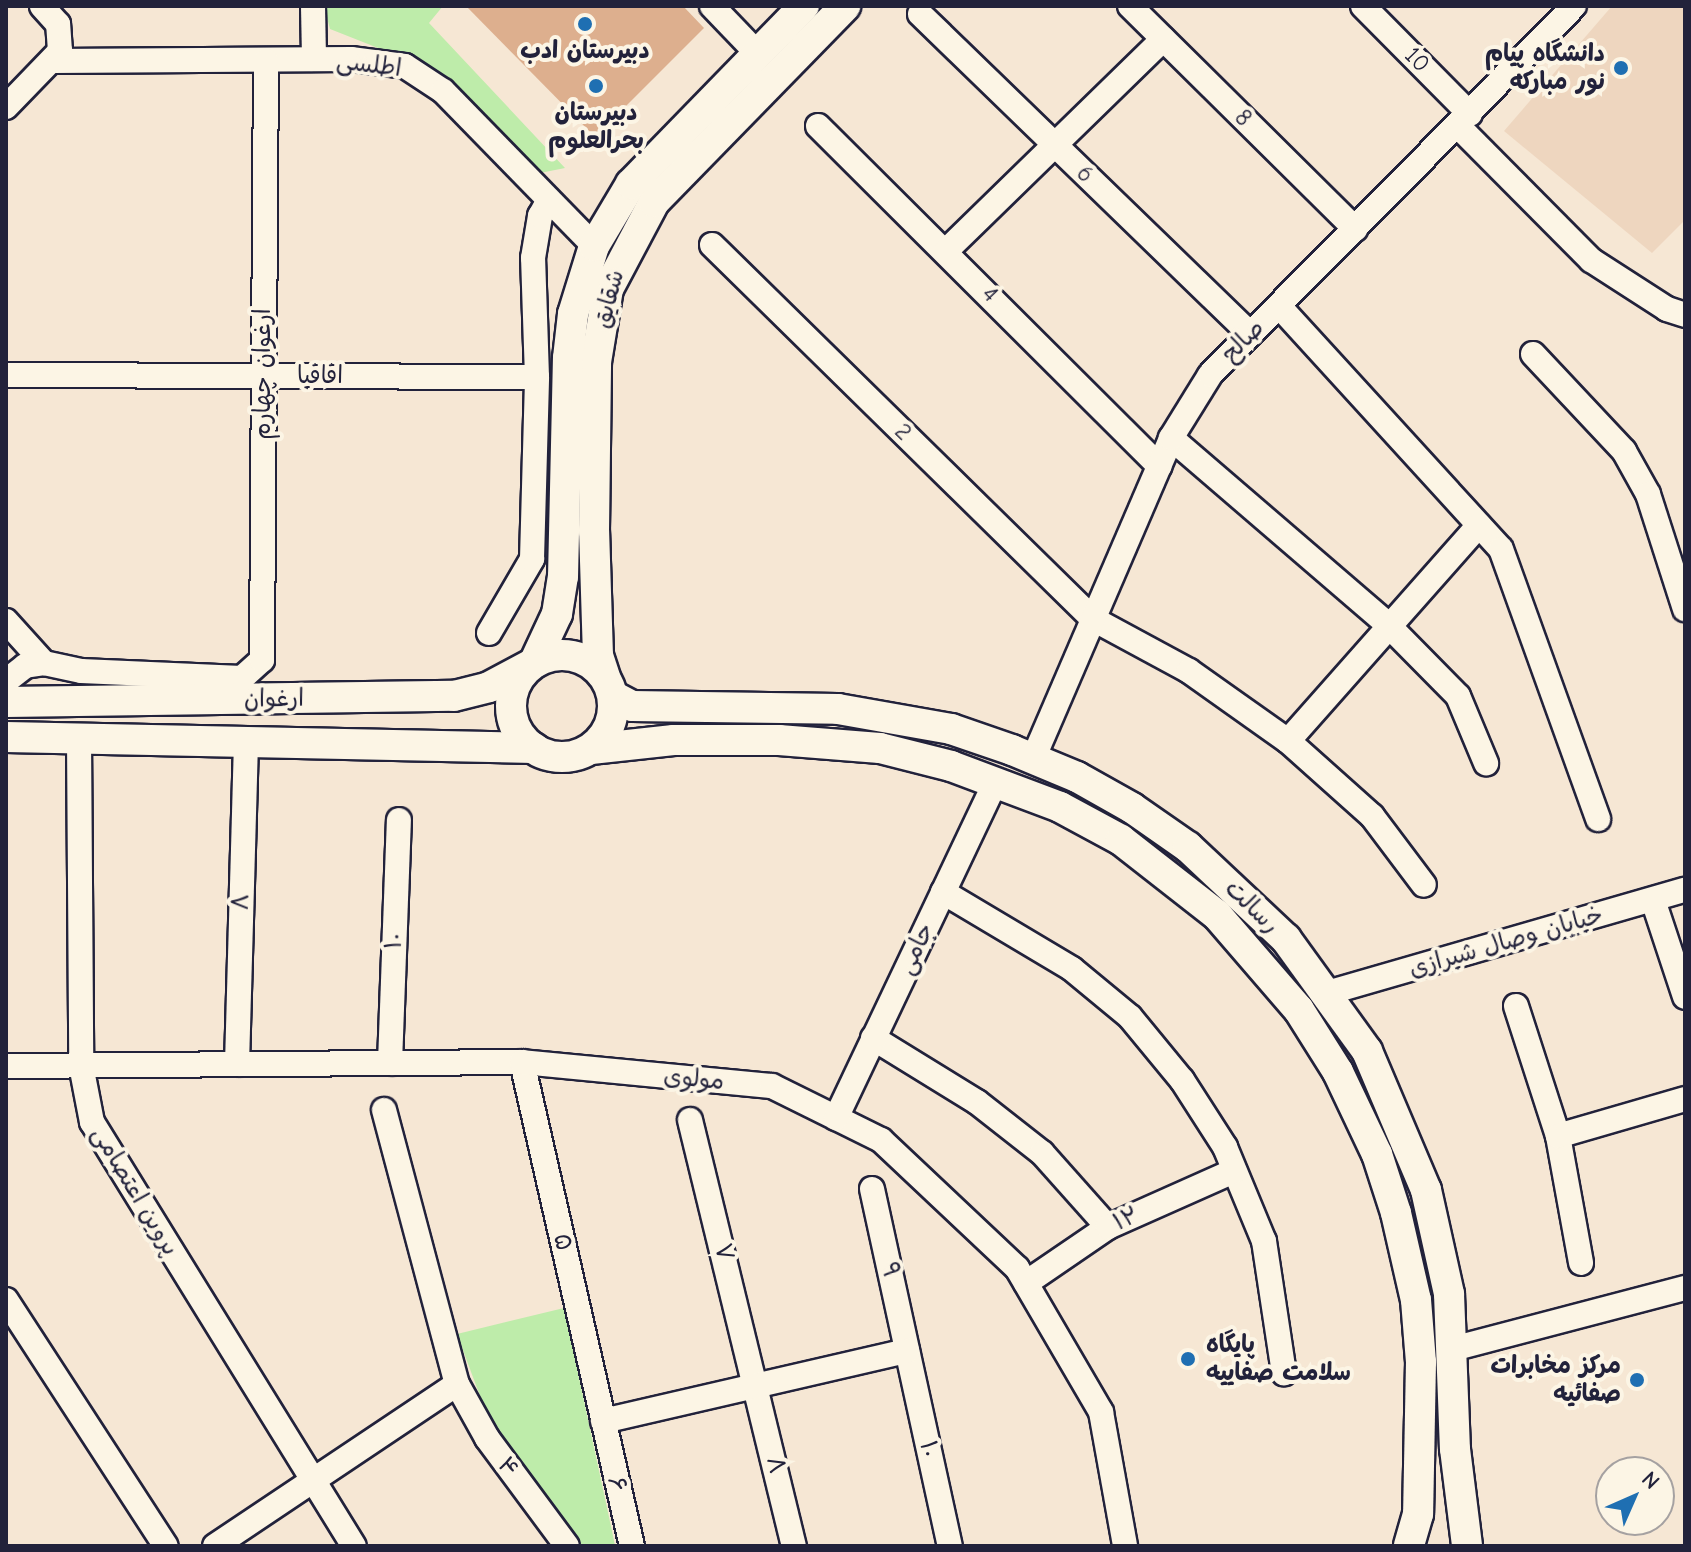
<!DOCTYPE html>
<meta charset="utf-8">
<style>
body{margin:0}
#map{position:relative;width:1691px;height:1552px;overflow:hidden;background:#f6e7d4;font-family:"Comic Neue","Playpen Sans Arabic",sans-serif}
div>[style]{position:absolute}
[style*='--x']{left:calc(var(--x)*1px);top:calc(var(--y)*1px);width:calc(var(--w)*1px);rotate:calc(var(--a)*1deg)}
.built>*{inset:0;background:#eed6bf}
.green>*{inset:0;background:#beecaa}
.building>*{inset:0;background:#ddaf8e}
.roads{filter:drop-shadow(2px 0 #22223b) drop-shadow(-2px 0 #22223b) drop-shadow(0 2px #22223b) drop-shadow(0 -2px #22223b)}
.minor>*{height:24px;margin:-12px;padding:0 12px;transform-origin:12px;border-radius:12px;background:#fcf5e5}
.major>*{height:30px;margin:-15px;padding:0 15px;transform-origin:15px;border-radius:15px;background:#fcf5e5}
.major>.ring{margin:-15px;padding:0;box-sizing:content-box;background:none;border:30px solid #fcf5e5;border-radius:50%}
.dots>*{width:22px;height:22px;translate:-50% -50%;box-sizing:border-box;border:4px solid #fcf5e5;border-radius:50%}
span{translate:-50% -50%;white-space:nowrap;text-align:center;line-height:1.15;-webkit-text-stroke:8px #fcf5e5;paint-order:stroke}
.poi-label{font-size:24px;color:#22223b;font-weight:700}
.right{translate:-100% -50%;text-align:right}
.left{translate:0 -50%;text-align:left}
.street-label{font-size:24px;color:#22223b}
.frame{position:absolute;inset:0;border:8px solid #22223b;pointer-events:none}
.north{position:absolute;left:1595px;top:1456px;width:80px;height:80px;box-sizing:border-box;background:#fcf5e5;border:2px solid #a5a1a1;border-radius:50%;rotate:45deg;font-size:22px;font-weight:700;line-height:32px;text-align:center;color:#22223b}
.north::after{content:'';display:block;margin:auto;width:28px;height:36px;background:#1f6fb2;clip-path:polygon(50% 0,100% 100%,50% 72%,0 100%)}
</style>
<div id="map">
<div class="built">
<i style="clip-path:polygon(1612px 6px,1685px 6px,1685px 220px,1652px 253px,1504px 131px)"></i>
</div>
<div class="green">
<i style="clip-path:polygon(324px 6px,443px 6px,429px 23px,565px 168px,530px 175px,411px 61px,330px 29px)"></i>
<i style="clip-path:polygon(564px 1308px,612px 1531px,615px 1546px,580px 1546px,490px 1423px,457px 1334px)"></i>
</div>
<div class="building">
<i style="clip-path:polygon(466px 6px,683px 6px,704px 28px,595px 137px)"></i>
</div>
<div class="roads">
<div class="minor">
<i style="--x:313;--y:6;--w:53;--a:88.9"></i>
<i style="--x:712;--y:6;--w:65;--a:46.2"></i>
<i style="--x:1130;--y:6;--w:317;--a:44.7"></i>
<i style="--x:1363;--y:6;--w:152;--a:45.3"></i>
<i style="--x:920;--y:14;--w:460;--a:44.1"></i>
<i style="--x:53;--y:61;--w:298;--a:-0.4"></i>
<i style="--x:351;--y:59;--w:54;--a:7.4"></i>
<i style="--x:405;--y:66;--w:45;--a:33.3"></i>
<i style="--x:443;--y:91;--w:216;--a:45.7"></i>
<i style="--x:6;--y:107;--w:78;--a:-46"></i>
<i style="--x:60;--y:51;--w:27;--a:-94"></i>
<i style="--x:58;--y:24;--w:24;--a:-132"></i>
<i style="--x:818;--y:126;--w:482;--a:44.9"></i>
<i style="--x:1458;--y:126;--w:189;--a:45.2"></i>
<i style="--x:1591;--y:260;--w:90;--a:32.8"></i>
<i style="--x:1667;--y:309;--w:19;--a:18"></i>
<i style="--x:712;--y:245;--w:534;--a:44.47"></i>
<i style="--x:1093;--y:619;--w:109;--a:28.4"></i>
<i style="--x:1189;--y:671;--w:121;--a:35.3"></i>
<i style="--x:1288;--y:741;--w:113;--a:41.8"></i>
<i style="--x:1372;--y:816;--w:86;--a:53"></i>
<i style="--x:947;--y:250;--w:302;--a:-44.3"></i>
<i style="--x:1279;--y:306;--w:329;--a:47.6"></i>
<i style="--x:1501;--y:549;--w:287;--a:70.2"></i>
<i style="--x:1533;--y:354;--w:133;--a:46.8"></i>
<i style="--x:1624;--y:451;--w:49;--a:60.8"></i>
<i style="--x:1648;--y:494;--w:121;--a:72.2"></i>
<i style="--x:6;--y:375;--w:531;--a:0.22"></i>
<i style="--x:1171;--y:438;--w:285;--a:40.7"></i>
<i style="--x:1387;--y:624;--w:101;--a:45.4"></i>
<i style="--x:1458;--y:696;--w:73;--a:67.3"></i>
<i style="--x:6;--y:621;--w:57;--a:47.9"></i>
<i style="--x:489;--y:633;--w:86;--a:-59.8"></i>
<i style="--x:532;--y:559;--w:182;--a:-88.4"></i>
<i style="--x:537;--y:377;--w:119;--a:-91.9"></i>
<i style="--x:533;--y:258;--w:43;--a:-80.5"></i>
<i style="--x:540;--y:216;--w:18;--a:-61"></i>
<i style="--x:6;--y:681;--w:24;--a:-38"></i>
<i style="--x:25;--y:666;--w:19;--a:-9"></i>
<i style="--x:44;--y:663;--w:38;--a:12"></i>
<i style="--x:81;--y:671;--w:161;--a:2.5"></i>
<i style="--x:242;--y:678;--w:27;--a:-42"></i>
<i style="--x:262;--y:660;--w:599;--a:-89.62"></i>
<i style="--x:79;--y:738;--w:327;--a:89.6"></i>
<i style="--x:81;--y:1065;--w:58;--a:79.1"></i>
<i style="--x:92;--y:1122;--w:498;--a:58.3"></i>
<i style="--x:1288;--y:741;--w:288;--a:-48.5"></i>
<i style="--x:1033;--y:759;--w:349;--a:-66.7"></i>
<i style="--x:1171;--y:438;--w:74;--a:-58.2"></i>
<i style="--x:1210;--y:375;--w:518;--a:-45.39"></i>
<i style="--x:943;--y:892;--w:150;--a:30.8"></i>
<i style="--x:1072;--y:969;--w:75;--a:39.6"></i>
<i style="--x:1130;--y:1017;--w:82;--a:50.5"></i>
<i style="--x:1182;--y:1080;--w:80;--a:57.3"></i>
<i style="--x:1225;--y:1147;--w:102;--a:67.5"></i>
<i style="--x:1264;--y:1241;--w:134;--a:81.4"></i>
<i style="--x:1653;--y:900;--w:102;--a:71.7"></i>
<i style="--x:1327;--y:993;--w:373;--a:-16.1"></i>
<i style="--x:1516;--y:1006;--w:137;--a:72.1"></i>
<i style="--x:1558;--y:1136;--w:129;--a:79.7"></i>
<i style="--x:873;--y:1038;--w:122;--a:31.6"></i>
<i style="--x:977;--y:1102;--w:83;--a:38.1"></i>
<i style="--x:1042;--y:1153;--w:99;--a:48.3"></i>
<i style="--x:522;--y:1062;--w:496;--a:77.2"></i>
<i style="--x:390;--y:1063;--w:243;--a:-87.9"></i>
<i style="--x:237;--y:1064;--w:323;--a:-88.4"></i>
<i style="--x:6;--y:1066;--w:516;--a:-0.44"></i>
<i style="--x:522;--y:1062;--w:251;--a:5.5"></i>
<i style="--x:772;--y:1086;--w:122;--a:26.4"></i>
<i style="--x:881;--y:1140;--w:187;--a:43.3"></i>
<i style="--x:1017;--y:1268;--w:167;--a:59.7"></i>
<i style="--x:1101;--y:1412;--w:136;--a:79.8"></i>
<i style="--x:384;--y:1110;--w:284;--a:75.1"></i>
<i style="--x:457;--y:1384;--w:62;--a:60.9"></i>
<i style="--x:487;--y:1438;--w:134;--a:53.5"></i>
<i style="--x:836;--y:1118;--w:373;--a:-64.6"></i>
<i style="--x:690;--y:1120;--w:439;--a:76.3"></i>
<i style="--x:1558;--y:1136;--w:132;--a:-16.2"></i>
<i style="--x:872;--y:1189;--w:365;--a:77.7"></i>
<i style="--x:1026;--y:1283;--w:99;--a:-34.3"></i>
<i style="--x:1108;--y:1227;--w:138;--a:-24"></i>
<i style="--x:6;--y:1300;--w:293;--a:57"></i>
<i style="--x:1452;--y:1349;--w:241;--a:-14.7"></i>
<i style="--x:603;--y:1421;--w:312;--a:-13"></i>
<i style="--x:215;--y:1546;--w:291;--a:-33.8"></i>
</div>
<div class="major">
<i class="ring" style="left:511px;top:655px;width:72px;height:72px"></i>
<i style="--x:605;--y:677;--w:22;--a:-108"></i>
<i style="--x:598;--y:656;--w:125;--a:-91.8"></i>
<i style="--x:594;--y:531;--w:169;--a:-89.3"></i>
<i style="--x:596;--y:362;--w:74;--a:-80.7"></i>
<i style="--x:608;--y:289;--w:98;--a:-62.1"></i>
<i style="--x:654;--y:202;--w:274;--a:-45.7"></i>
<i style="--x:613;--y:696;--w:21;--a:28"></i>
<i style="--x:632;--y:706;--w:206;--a:0.8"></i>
<i style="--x:838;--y:709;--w:115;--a:10"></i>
<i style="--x:951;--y:729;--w:65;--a:19"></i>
<i style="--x:1012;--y:750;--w:70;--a:22.6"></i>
<i style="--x:1077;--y:777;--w:63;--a:29.4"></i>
<i style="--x:1132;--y:808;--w:68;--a:34.9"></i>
<i style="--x:1188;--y:847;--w:134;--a:43.2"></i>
<i style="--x:1286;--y:939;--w:138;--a:54.1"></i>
<i style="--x:1367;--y:1051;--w:151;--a:67"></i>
<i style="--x:1426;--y:1190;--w:107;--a:77.5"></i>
<i style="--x:1449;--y:1294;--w:155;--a:87.8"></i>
<i style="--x:1455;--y:1449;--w:98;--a:82.9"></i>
<i style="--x:6;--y:702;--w:448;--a:-0.8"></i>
<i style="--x:454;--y:696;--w:36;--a:-14"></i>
<i style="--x:489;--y:687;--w:51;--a:-28.1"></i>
<i style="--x:534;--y:663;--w:54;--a:-64.9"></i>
<i style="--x:557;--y:614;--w:37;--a:-81"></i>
<i style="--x:563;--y:577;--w:219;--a:-88.7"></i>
<i style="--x:568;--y:358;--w:44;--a:-83.5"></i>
<i style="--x:573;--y:314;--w:71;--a:-72.8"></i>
<i style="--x:594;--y:246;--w:72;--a:-59.2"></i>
<i style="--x:631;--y:184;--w:248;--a:-45.8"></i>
<i style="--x:6;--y:737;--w:528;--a:1.19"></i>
<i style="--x:591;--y:749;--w:83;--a:-6.2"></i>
<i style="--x:674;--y:740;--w:105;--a:0"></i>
<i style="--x:779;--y:740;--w:101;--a:4.5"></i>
<i style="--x:880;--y:748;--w:73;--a:14.2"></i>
<i style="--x:951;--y:766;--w:116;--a:20.6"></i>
<i style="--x:1060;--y:807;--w:69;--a:28.4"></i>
<i style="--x:1121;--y:840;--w:122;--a:38"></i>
<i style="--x:1217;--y:915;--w:125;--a:49.2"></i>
<i style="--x:1299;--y:1010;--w:73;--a:57.8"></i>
<i style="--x:1338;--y:1072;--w:91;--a:64.6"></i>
<i style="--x:1377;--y:1154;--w:62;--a:72.1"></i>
<i style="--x:1396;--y:1213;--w:89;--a:77.1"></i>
<i style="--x:1416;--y:1300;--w:62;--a:85.4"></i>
<i style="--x:1421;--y:1362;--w:152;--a:91.1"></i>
<i style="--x:1418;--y:1514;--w:33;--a:106"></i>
</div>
</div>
<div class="dots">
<i style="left:585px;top:24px;background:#1f6fb2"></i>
<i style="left:1621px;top:68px;background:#1f6fb2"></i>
<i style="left:596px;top:86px;background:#1f6fb2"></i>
<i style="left:1188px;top:1359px;background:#1f6fb2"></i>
<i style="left:1637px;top:1380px;background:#1f6fb2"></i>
</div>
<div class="poi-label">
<span style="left:585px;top:51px">دبیرستان ادب</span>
<span class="right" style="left:1605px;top:68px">دانشگاه پیام<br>نور مبارکه</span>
<span style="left:596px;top:127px">دبیرستان<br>بحرالعلوم</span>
<span class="left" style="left:1206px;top:1359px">پایگاه<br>سلامت صفاییه</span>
<span class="right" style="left:1621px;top:1380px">مرکز مخابرات<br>صفائیه</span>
</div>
<div class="street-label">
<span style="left:1417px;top:60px;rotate:45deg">10</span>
<span style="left:369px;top:65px;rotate:7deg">اطلسی</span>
<span style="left:1243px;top:118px;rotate:45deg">8</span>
<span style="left:1085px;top:174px;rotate:44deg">6</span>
<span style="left:990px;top:294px;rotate:46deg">4</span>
<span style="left:609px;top:299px;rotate:-75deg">شقایق</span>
<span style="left:1243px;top:341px;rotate:-45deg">صالح</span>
<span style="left:263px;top:374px;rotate:-90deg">ارغوان چهارم</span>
<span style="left:320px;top:376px">اقاقیا</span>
<span style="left:903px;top:432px;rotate:44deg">2</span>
<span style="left:274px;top:699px;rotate:-1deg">ارغوان</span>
<span style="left:241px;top:902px;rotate:-88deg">۸</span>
<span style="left:1252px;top:907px;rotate:44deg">رسالت</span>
<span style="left:394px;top:941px;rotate:-88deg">۱۰</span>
<span style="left:1506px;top:942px;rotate:-16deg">خیابان وصال شیرازی</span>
<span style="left:916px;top:949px;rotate:-65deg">جامی</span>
<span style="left:694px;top:1079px;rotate:6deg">مولوی</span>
<span style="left:135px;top:1191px;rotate:59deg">پروین اعتصامی</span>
<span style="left:1126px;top:1219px;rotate:-25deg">۱۲</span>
<span style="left:563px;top:1242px;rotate:77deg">۵</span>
<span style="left:724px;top:1252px;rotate:76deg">۷</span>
<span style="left:890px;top:1270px;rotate:78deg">۹</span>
<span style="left:929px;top:1449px;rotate:78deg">۱۰</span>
<span style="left:776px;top:1465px;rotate:77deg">۸</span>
<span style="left:508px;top:1467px;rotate:53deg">۴</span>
<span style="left:617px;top:1484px;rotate:77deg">۶</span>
</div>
<div class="frame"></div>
<div class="north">N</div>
</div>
